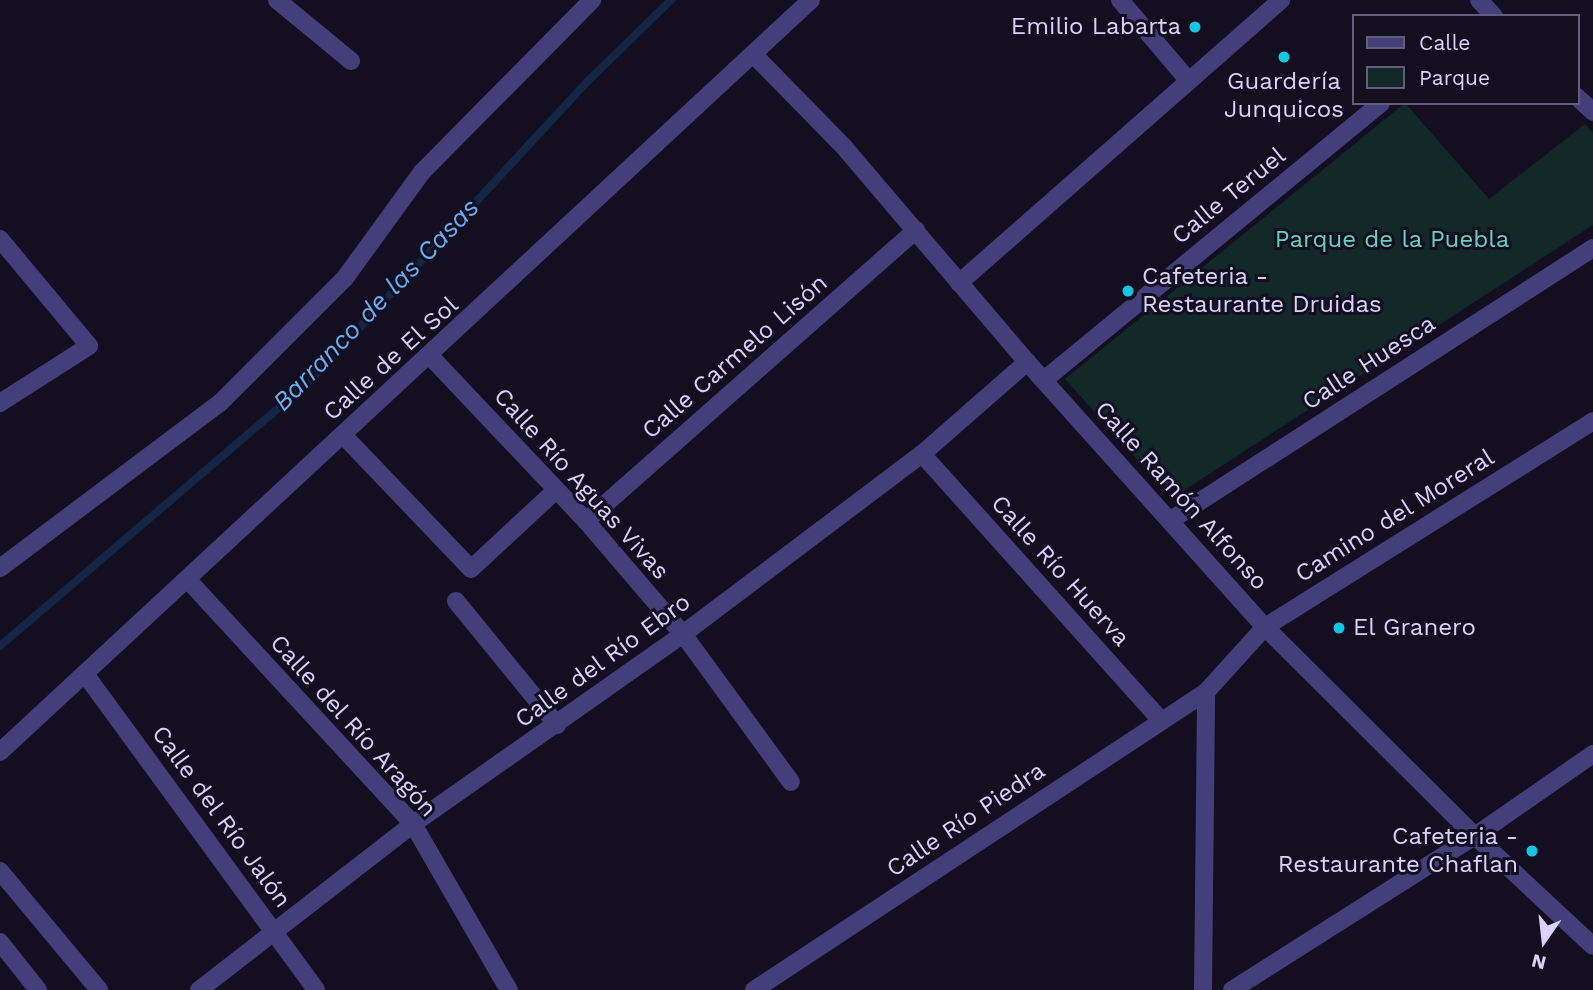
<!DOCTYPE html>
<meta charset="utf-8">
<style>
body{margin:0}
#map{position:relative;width:1593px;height:990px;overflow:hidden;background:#130f20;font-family:"Work Sans",sans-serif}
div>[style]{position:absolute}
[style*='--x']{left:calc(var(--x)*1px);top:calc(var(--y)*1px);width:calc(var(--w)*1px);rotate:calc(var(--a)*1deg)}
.green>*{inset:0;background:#132929}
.stream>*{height:8px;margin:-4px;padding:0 4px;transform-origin:4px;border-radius:4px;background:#142545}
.minor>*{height:18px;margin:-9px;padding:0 9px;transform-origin:9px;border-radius:9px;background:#443f7b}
.dots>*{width:19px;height:19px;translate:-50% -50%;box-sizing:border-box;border:4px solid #130f20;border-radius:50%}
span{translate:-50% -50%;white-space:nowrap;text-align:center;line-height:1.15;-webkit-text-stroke:6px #130f20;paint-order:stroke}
.poi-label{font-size:24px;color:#d9d3fb}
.right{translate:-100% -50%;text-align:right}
.left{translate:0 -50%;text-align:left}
.street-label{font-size:24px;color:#d9d3fb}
.park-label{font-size:24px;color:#66d3bd}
.water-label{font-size:26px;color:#6badf1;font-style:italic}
.legend{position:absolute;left:1352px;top:14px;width:228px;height:91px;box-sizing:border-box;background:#130f20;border:2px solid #625d78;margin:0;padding:9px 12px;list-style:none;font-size:21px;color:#d9d3fb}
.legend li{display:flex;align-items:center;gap:14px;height:35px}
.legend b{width:35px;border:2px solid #625d78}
.north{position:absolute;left:1509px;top:906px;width:70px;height:70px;-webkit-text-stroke:5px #130f20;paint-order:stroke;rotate:194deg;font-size:19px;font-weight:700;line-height:28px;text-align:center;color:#d9d3fb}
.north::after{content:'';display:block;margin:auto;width:24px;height:32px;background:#d9d3fb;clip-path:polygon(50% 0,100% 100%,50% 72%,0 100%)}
</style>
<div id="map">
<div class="green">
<i style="clip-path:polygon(1405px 103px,1489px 199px,1585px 124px,1593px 133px,1593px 225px,1172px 498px,1065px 379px)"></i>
</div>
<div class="stream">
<i style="--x:0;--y:646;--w:409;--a:-40.5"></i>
<i style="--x:311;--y:380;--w:408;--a:-47.2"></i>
<i style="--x:588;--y:81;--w:116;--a:-44.3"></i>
</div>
<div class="minor">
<i style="--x:277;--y:0;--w:96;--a:39.5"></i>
<i style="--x:1120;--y:0;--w:105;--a:49.6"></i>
<i style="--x:1479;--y:0;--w:22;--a:47"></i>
<i style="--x:755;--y:56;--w:127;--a:45.6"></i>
<i style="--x:844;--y:147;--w:282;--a:49.6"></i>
<i style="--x:1027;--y:362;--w:356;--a:48.1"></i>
<i style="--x:1265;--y:627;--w:296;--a:44.9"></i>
<i style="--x:1475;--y:836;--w:161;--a:43"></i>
<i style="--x:1577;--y:97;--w:22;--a:43"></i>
<i style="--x:0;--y:239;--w:139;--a:50.2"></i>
<i style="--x:89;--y:346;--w:106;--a:147.4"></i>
<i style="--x:959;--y:283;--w:429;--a:-41.3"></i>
<i style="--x:431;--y:357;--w:226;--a:46.6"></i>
<i style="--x:586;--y:521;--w:149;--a:49.4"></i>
<i style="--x:683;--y:634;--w:183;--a:53.9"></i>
<i style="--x:1044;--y:380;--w:436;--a:-39.4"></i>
<i style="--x:343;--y:435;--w:185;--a:46.3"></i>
<i style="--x:471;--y:569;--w:116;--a:-42.9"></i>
<i style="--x:922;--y:454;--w:358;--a:48.1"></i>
<i style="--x:1171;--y:520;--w:502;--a:-32.8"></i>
<i style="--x:586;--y:521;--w:440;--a:-41.4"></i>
<i style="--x:0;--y:568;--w:275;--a:-36.9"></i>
<i style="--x:220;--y:403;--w:177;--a:-45"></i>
<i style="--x:345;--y:278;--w:131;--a:-54"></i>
<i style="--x:422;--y:172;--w:242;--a:-45.3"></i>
<i style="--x:187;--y:579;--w:333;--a:47.3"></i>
<i style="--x:413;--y:824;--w:192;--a:60"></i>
<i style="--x:456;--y:601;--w:160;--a:50.8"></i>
<i style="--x:85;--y:674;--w:391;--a:53.8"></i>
<i style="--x:0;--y:752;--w:1106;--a:-42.84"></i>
<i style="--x:0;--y:871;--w:155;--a:50.2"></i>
<i style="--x:0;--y:942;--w:61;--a:51.6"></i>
<i style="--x:199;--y:990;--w:271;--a:-37.8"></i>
<i style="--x:413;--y:824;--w:330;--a:-35.1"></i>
<i style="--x:683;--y:634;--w:299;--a:-37"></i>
<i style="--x:922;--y:454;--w:140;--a:-41.2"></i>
<i style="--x:754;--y:990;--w:541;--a:-33.4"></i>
<i style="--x:1203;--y:990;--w:298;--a:-89.4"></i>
<i style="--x:1206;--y:692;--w:88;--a:-47.8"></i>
<i style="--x:1265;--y:627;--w:387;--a:-32.1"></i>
<i style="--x:1232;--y:990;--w:288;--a:-32.4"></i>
<i style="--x:1475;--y:836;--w:144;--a:-34.8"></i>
</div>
<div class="dots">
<i style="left:1195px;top:27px;background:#16c6e3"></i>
<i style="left:1284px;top:57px;background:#16c6e3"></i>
<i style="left:1128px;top:291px;background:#16c6e3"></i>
<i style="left:1339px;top:628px;background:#16c6e3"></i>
<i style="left:1532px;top:851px;background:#16c6e3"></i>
</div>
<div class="poi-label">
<span class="right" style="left:1181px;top:27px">Emilio Labarta</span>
<span style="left:1284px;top:96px">Guardería<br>Junquicos</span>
<span class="left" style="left:1142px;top:291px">Cafeteria -<br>Restaurante Druidas</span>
<span class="left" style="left:1353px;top:628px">El Granero</span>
<span class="right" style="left:1518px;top:851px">Cafeteria -<br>Restaurante Chaflan</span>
</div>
<div class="street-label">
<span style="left:1229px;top:196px;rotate:-39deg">Calle Teruel</span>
<span style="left:735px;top:357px;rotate:-41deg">Calle Carmelo Lisón</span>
<span style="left:391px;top:359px;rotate:-42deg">Calle de El Sol</span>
<span style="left:1369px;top:363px;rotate:-33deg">Calle Huesca</span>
<span style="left:581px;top:484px;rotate:48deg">Calle Río Aguas Vivas</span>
<span style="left:1181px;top:496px;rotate:48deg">Calle Ramón Alfonso</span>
<span style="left:1395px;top:516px;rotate:-32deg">Camino del Moreral</span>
<span style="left:1060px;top:571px;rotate:48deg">Calle Río Huerva</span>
<span style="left:603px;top:661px;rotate:-36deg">Calle del Río Ebro</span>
<span style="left:353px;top:726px;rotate:48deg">Calle del Río Aragón</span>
<span style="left:221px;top:817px;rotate:54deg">Calle del Río Jalón</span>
<span style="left:966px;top:820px;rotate:-34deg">Calle Río Piedra</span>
</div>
<div class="park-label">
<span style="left:1392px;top:240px">Parque de la Puebla</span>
</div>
<div class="water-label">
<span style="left:376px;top:305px;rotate:-46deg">Barranco de las Casas</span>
</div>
<ul class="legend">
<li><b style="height:9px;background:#443f7b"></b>Calle</li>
<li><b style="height:19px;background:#132929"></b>Parque</li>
</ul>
<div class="north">N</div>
</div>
